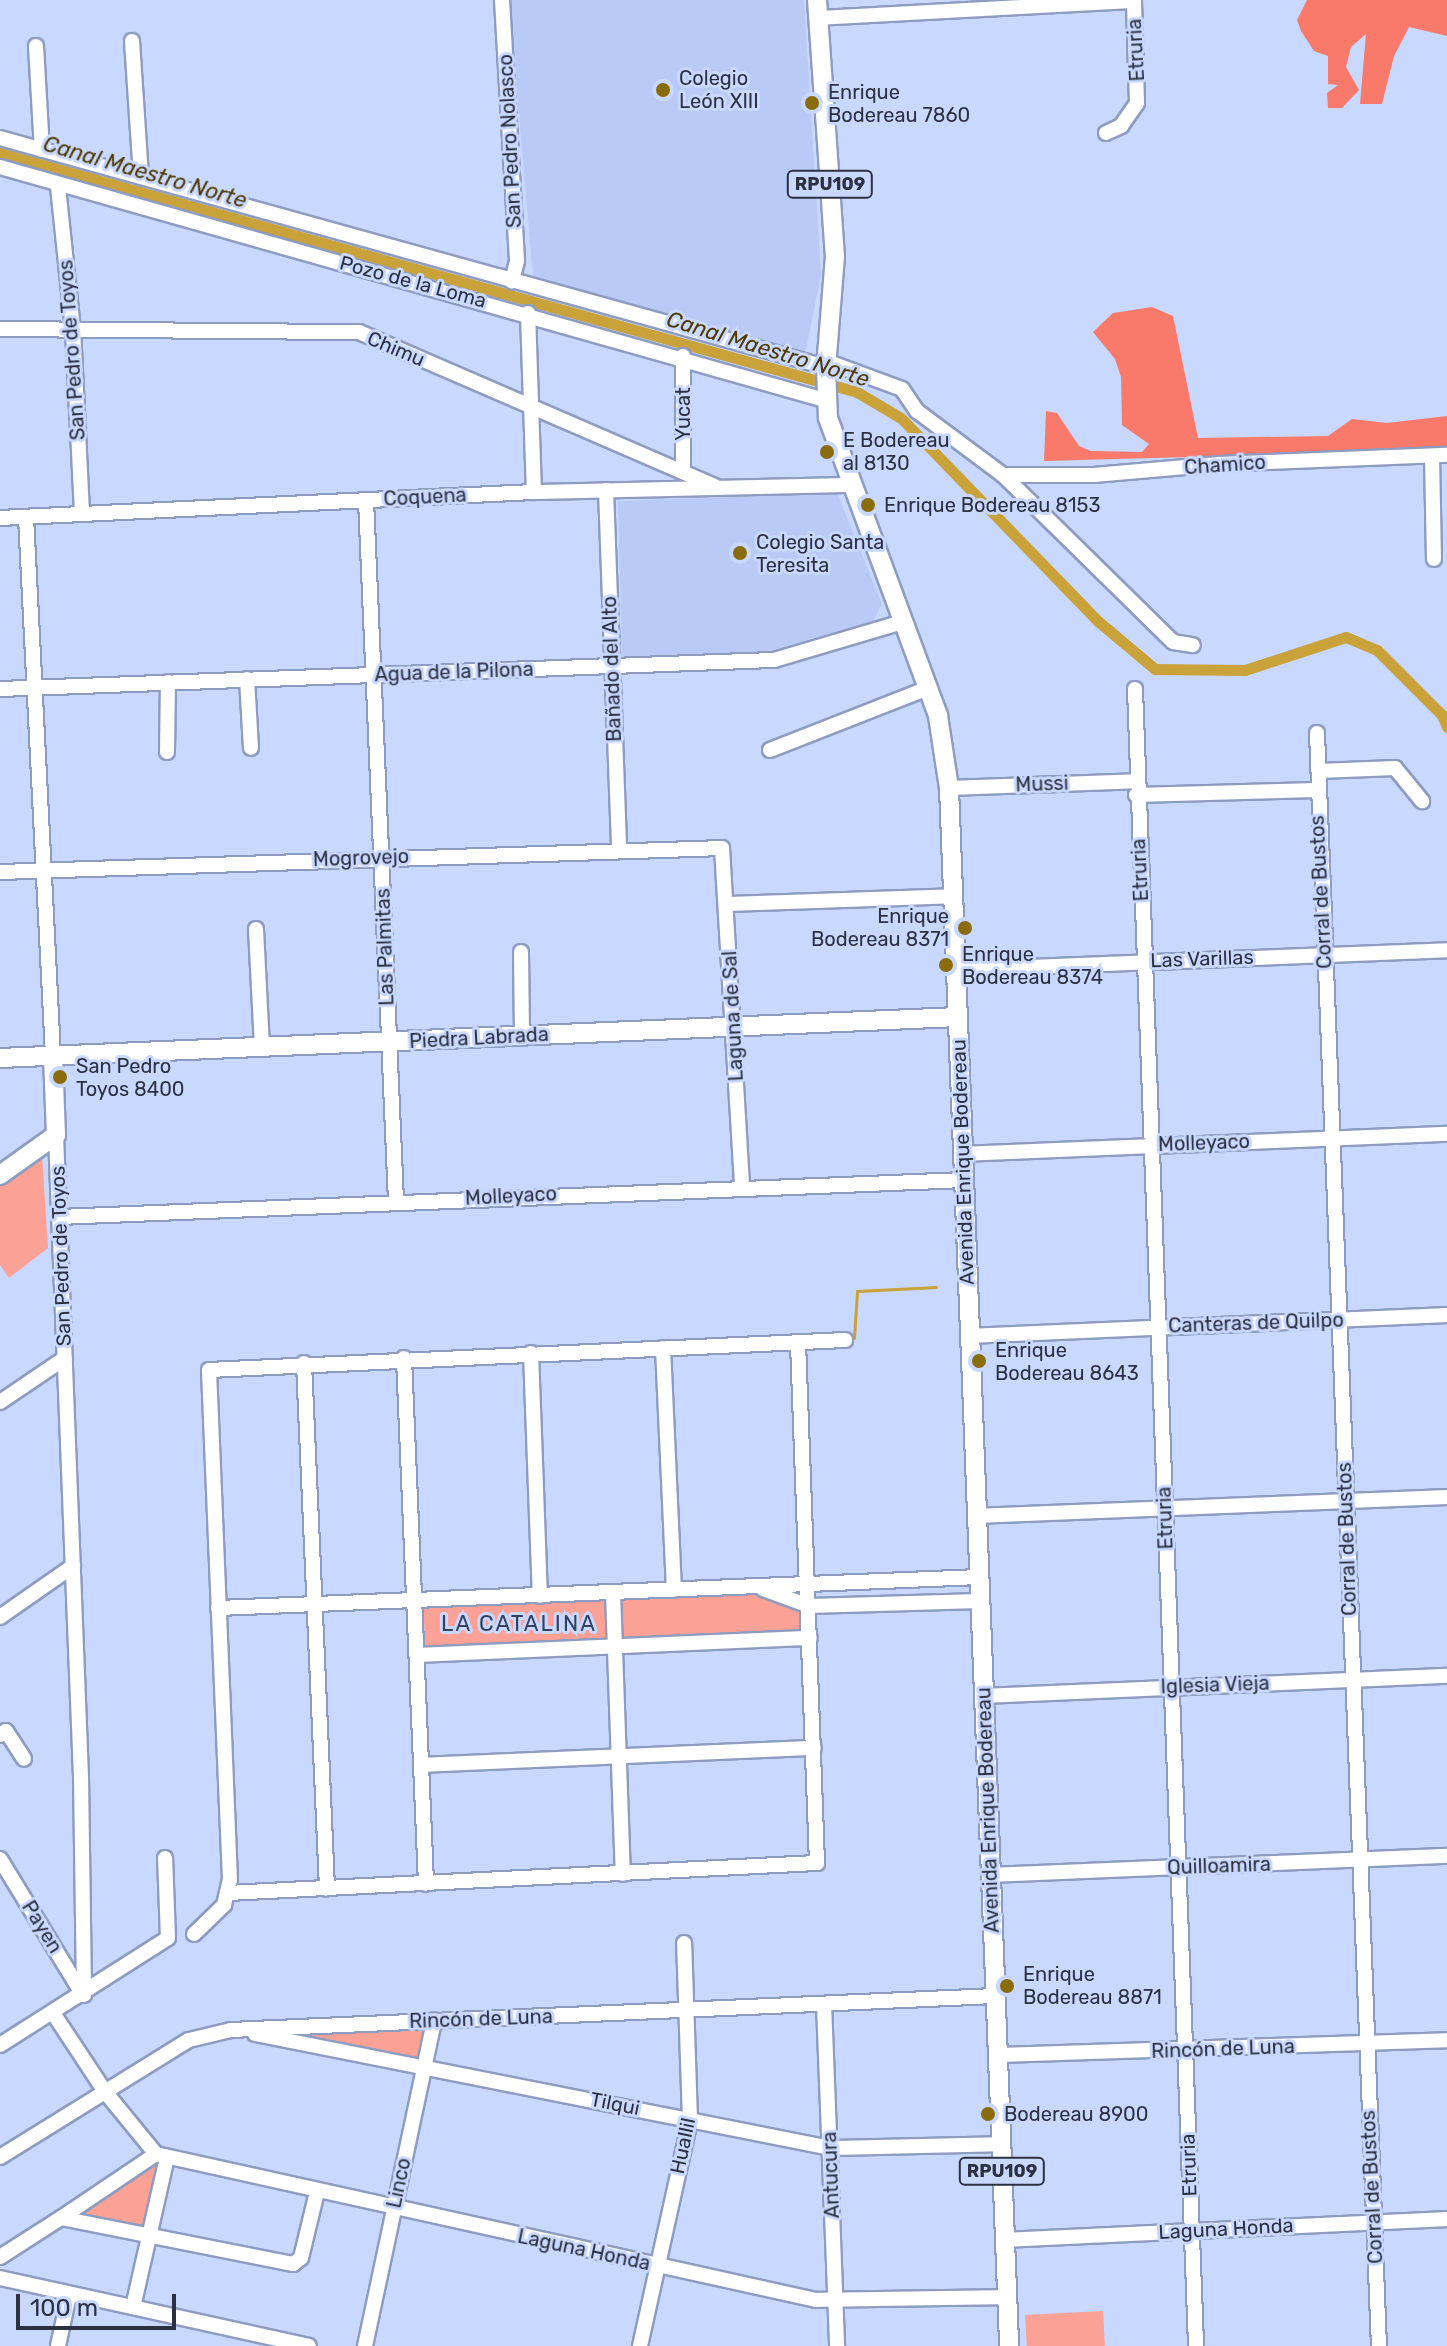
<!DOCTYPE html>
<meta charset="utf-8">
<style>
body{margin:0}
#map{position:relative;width:1447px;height:2346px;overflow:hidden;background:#c9d8ff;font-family:Rubik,sans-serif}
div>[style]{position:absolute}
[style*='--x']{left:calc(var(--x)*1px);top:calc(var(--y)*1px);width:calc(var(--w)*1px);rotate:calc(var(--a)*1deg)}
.built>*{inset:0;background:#b8caf5}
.green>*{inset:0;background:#fca195;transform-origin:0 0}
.forest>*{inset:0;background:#f9796b}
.stream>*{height:3px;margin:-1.5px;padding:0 1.5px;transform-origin:1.5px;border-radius:1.5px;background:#c9a23a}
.canal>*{height:11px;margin:-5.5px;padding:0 5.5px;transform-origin:5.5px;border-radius:5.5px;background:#c9a23a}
.roads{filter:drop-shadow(2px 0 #8e9cc1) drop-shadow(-2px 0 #8e9cc1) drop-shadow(0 2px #8e9cc1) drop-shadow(0 -2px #8e9cc1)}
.minor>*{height:14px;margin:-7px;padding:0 7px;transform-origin:7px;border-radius:7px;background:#fff}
.major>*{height:18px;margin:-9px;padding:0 9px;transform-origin:9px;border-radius:9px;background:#fff}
.dots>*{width:22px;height:22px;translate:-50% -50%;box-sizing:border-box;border:4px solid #c9d8ff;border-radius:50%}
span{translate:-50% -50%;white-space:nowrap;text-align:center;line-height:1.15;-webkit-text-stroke:6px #c9d8ff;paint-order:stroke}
.shield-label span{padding:2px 6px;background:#c9d8ff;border:2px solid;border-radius:6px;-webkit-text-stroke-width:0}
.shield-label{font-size:18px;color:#2b3140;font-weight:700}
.street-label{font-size:20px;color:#2b3140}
.poi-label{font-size:20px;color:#2b3140}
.left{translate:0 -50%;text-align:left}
.right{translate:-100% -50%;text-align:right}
.water-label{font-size:22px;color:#4e3a00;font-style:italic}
.neighbourhood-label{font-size:22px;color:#344060;letter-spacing:2px}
.scale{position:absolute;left:16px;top:2294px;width:160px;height:36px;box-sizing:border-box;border:4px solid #2b3140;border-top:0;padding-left:10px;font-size:24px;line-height:28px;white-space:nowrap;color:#2b3140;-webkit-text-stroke:6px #c9d8ff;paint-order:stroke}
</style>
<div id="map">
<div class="built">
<i style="clip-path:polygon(509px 0,804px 0,821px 275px,805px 354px,533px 276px)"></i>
<i style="clip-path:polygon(837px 493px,882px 604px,873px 621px,757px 654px,622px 657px,618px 501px)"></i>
</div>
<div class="green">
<i style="clip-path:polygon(42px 1155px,48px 1248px,9px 1278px,0 1265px,0 1179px)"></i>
<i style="clip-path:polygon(750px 1591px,804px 1611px,806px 1633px,620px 1640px,620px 1597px)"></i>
<i style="left:607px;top:1598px;width:43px;height:184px;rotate:87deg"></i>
<i style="clip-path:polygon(437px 2024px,429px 2063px,245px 2029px)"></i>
<i style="clip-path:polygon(156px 2164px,142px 2232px,73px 2216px)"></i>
<i style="left:1103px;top:2311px;width:35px;height:78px;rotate:87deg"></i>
</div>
<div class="forest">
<i style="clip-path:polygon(1307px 0,1447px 0,1447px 36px,1409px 27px,1394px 56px,1382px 104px,1360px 104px,1366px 34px,1351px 47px,1346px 67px,1359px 90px,1342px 108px,1328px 108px,1327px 93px,1338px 85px,1328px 84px,1328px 56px,1314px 51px,1301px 31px,1297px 20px)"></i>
<i style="clip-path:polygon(1152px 307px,1173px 316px,1198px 438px,1328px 436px,1352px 419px,1387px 423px,1447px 416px,1447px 450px,1044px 461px,1046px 411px,1057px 413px,1079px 446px,1091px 451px,1142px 452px,1149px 444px,1122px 425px,1121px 377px,1115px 359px,1093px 332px,1113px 313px)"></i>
</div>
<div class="stream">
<i style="--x:854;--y:1338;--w:47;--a:-86.3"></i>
<i style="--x:857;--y:1291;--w:79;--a:-2.9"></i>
</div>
<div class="canal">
<i style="--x:0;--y:153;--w:890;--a:15.58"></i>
<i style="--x:857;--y:392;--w:51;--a:30.6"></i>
<i style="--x:901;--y:418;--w:284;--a:45.9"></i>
<i style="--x:1099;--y:622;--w:73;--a:40"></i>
<i style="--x:1155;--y:669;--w:90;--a:0.6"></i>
<i style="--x:1245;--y:670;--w:106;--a:-18.1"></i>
<i style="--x:1346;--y:637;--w:34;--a:23"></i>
<i style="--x:1377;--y:650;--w:92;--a:45"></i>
<i style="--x:1442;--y:715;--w:13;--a:67"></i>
</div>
<div class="roads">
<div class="minor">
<i style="--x:502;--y:0;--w:261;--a:86.7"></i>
<i style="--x:517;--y:261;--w:21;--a:104"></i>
<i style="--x:818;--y:18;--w:316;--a:-3.1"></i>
<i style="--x:132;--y:41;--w:134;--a:86.2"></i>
<i style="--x:36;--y:46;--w:104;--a:86.7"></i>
<i style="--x:1106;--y:133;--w:17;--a:-25"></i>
<i style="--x:1121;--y:126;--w:28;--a:-55"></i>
<i style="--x:1137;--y:103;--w:103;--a:-91.7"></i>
<i style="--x:0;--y:138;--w:857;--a:15.5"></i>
<i style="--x:0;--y:167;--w:857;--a:15.77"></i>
<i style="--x:58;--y:187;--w:143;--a:84"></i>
<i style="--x:73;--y:329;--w:184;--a:87.2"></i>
<i style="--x:528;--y:313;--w:179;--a:88.1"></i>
<i style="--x:0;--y:329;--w:359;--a:0.5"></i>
<i style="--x:359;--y:332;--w:388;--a:23.4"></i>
<i style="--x:826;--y:361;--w:81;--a:20.2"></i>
<i style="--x:902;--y:389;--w:27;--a:56"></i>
<i style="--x:917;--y:411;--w:107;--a:36.7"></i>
<i style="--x:1003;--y:475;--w:238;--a:44.5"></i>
<i style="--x:1173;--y:642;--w:20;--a:9"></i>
<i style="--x:1432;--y:456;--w:103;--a:88.9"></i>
<i style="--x:683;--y:472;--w:116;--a:-90"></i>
<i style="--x:1003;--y:475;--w:91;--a:0"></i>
<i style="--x:1094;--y:475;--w:126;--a:-5"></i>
<i style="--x:1220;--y:464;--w:227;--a:-2.3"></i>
<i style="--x:606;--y:490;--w:358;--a:87.9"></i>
<i style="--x:366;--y:500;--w:703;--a:87.55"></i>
<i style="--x:26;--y:517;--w:540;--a:87.13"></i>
<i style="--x:0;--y:518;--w:535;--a:-2.79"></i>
<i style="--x:534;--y:492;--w:316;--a:-1.3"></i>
<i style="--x:247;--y:679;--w:69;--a:86.7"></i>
<i style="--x:0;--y:689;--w:775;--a:-2.15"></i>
<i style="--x:774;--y:660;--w:134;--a:-16.5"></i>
<i style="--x:1135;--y:689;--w:1658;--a:87.89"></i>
<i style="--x:1317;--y:733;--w:1614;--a:87.8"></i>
<i style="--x:770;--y:750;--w:170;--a:-21.4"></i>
<i style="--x:167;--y:752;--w:70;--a:-89.2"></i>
<i style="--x:1319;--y:771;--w:76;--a:-2.3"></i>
<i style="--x:1395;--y:768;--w:43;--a:50.7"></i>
<i style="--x:949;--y:788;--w:187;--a:-2.1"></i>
<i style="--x:1136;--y:795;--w:180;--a:-1.6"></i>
<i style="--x:0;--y:872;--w:722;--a:-1.9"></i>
<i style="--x:722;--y:848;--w:339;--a:86.6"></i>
<i style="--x:728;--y:904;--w:225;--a:-2"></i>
<i style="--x:256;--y:929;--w:118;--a:87.1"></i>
<i style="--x:521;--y:952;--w:84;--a:89.3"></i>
<i style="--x:956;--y:970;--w:491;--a:-2.3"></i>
<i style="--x:56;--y:1135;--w:641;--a:87.77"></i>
<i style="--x:81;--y:1776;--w:219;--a:89.2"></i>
<i style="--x:962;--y:1154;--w:485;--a:-2.4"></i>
<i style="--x:59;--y:1217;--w:905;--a:-2.34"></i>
<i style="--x:969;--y:1336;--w:478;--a:-2.5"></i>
<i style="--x:663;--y:1348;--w:242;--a:87.4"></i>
<i style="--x:531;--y:1353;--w:243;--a:87.9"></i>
<i style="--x:404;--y:1358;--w:526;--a:87.6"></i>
<i style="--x:304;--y:1363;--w:526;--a:87.49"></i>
<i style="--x:0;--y:1402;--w:78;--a:-34.1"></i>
<i style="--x:976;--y:1516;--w:471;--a:-2.3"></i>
<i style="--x:763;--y:1589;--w:49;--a:20.3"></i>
<i style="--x:809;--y:1606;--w:171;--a:-1.7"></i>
<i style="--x:613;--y:1592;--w:282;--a:88"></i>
<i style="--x:218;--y:1608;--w:762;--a:-2.33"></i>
<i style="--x:0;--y:1617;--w:89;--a:-34.9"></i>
<i style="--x:418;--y:1655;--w:392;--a:-2.5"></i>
<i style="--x:984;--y:1696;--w:463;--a:-2.5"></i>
<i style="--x:0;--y:1735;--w:7;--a:-34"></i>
<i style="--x:6;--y:1731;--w:33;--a:57"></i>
<i style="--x:421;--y:1765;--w:393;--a:-2.5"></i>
<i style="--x:0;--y:1859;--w:159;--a:58.6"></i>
<i style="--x:991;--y:1875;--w:456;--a:-2.4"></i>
<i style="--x:228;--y:1893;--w:590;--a:-2.92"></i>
<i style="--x:817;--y:1863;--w:521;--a:-92.09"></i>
<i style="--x:194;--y:1934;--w:42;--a:-44"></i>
<i style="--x:224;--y:1905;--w:26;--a:-77"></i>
<i style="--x:230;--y:1880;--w:510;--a:-92.36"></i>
<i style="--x:209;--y:1370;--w:637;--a:-2.7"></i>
<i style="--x:824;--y:2004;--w:342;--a:87.8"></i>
<i style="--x:53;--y:2013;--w:96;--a:56.5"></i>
<i style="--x:106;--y:2093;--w:79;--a:50.7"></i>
<i style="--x:255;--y:2034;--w:586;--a:11.21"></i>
<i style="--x:830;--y:2148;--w:172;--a:-1.3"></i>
<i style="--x:0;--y:2045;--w:199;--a:-32.5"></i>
<i style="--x:168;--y:1938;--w:80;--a:-92.1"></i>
<i style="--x:999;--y:2055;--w:448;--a:-1.9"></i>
<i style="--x:0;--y:2157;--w:222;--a:-31.8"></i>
<i style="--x:189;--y:2040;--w:43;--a:-13.4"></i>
<i style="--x:231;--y:2030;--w:765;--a:-2.55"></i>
<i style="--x:61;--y:2218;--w:115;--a:-34"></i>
<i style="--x:156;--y:2154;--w:676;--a:12.47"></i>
<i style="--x:816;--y:2300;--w:191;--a:-0.9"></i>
<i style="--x:1005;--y:2240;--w:442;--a:-2.7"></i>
<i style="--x:0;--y:2257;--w:72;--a:-32.6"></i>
<i style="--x:61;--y:2218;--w:237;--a:11.2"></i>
<i style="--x:293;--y:2264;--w:10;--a:-37"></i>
<i style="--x:301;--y:2258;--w:68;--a:-76.4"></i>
<i style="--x:0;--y:2278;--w:316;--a:12.4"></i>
<i style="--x:133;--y:2307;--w:154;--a:-77.2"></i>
<i style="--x:58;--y:2346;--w:52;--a:-77.8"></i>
<i style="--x:365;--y:2346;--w:333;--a:-78"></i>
<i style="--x:640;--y:2346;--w:231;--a:-77.5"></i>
<i style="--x:690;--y:2120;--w:177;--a:-91.9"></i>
</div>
<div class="major">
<i style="--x:817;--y:0;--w:257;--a:86"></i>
<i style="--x:835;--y:256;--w:111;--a:94.6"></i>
<i style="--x:826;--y:367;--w:51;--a:87.8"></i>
<i style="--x:828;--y:418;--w:318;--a:69.7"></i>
<i style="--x:938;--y:716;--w:73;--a:81.3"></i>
<i style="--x:949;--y:788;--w:1559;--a:87.79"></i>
<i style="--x:0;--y:1058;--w:959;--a:-2.45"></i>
<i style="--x:0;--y:1175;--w:69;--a:-35.5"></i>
<i style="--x:56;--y:1135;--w:79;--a:-92.2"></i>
</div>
</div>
<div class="dots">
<i style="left:663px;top:90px;background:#8b6c0c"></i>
<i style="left:812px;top:103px;background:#8b6c0c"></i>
<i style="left:827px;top:452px;background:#8b6c0c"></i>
<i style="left:868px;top:505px;background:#8b6c0c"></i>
<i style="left:740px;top:553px;background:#8b6c0c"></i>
<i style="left:965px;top:928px;background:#8b6c0c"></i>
<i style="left:946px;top:965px;background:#8b6c0c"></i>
<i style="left:60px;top:1077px;background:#8b6c0c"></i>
<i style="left:979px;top:1361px;background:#8b6c0c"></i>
<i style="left:1007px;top:1986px;background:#8b6c0c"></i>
<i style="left:988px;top:2114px;background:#8b6c0c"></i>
</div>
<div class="shield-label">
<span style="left:830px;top:184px">RPU109</span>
<span style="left:1002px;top:2171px">RPU109</span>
</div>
<div class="street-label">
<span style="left:1136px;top:50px;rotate:-93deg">Etruria</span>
<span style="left:510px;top:141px;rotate:-93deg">San Pedro Nolasco</span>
<span style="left:413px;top:282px;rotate:15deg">Pozo de la Loma</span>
<span style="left:396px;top:349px;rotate:23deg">Chimu</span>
<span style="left:72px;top:350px;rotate:-94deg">San Pedro de Toyos</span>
<span style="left:683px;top:414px;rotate:-90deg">Yucat</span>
<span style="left:1225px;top:465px;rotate:-4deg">Chamico</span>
<span style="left:425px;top:497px;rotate:-3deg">Coquena</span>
<span style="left:612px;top:669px;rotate:-92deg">Bañado del Alto</span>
<span style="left:454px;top:672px;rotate:-2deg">Agua de la Pilona</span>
<span style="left:1042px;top:784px;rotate:-2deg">Mussi</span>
<span style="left:361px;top:858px;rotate:-2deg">Mogrovejo</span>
<span style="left:1140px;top:870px;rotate:-93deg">Etruria</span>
<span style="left:1321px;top:892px;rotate:-93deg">Corral de Bustos</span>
<span style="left:385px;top:947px;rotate:-92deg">Las Palmitas</span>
<span style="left:1202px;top:959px;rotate:-2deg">Las Varillas</span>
<span style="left:733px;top:1016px;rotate:-93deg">Laguna de Sal</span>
<span style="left:479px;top:1038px;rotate:-3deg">Piedra Labrada</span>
<span style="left:1204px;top:1143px;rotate:-2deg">Molleyaco</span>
<span style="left:963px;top:1162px;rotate:-92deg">Avenida Enrique Bodereau</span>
<span style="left:511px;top:1196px;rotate:-3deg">Molleyaco</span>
<span style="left:61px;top:1256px;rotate:-92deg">San Pedro de Toyos</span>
<span style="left:1256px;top:1323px;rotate:-2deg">Canteras de Quilpo</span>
<span style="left:1165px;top:1518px;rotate:-92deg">Etruria</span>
<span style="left:1347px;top:1539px;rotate:-92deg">Corral de Bustos</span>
<span style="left:1215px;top:1685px;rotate:-2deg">Iglesia Vieja</span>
<span style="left:988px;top:1810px;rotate:-92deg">Avenida Enrique Bodereau</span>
<span style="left:1219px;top:1866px;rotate:-2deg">Quilloamira</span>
<span style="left:42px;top:1927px;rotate:58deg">Payen</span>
<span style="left:481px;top:2019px;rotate:-2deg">Rincón de Luna</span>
<span style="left:1223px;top:2049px;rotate:-2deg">Rincón de Luna</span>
<span style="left:615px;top:2104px;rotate:11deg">Tilqui</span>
<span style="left:683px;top:2146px;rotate:-78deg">Huallil</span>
<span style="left:1189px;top:2165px;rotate:-92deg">Etruria</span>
<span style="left:831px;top:2175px;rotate:-92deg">Antucura</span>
<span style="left:399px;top:2183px;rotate:-78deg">Linco</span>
<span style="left:1372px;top:2187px;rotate:-93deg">Corral de Bustos</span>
<span style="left:1226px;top:2229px;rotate:-3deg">Laguna Honda</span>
<span style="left:584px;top:2250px;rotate:12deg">Laguna Honda</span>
</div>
<div class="poi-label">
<span class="left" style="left:679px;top:90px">Colegio<br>León XIII</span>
<span class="left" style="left:828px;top:104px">Enrique<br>Bodereau 7860</span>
<span class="left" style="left:843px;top:452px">E Bodereau<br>al 8130</span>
<span class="left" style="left:884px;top:505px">Enrique Bodereau 8153</span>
<span class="left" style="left:756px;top:554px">Colegio Santa<br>Teresita</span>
<span class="right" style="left:949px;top:928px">Enrique<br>Bodereau 8371</span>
<span class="left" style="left:962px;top:966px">Enrique<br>Bodereau 8374</span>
<span class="left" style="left:76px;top:1078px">San Pedro<br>Toyos 8400</span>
<span class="left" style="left:995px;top:1362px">Enrique<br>Bodereau 8643</span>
<span class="left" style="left:1023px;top:1986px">Enrique<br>Bodereau 8871</span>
<span class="left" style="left:1004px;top:2114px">Bodereau 8900</span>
</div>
<div class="water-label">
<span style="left:145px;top:172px;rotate:16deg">Canal Maestro Norte</span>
<span style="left:768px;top:349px;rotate:17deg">Canal Maestro Norte</span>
</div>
<div class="neighbourhood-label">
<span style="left:519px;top:1624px">LA CATALINA</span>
</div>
<div class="scale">100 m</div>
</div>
